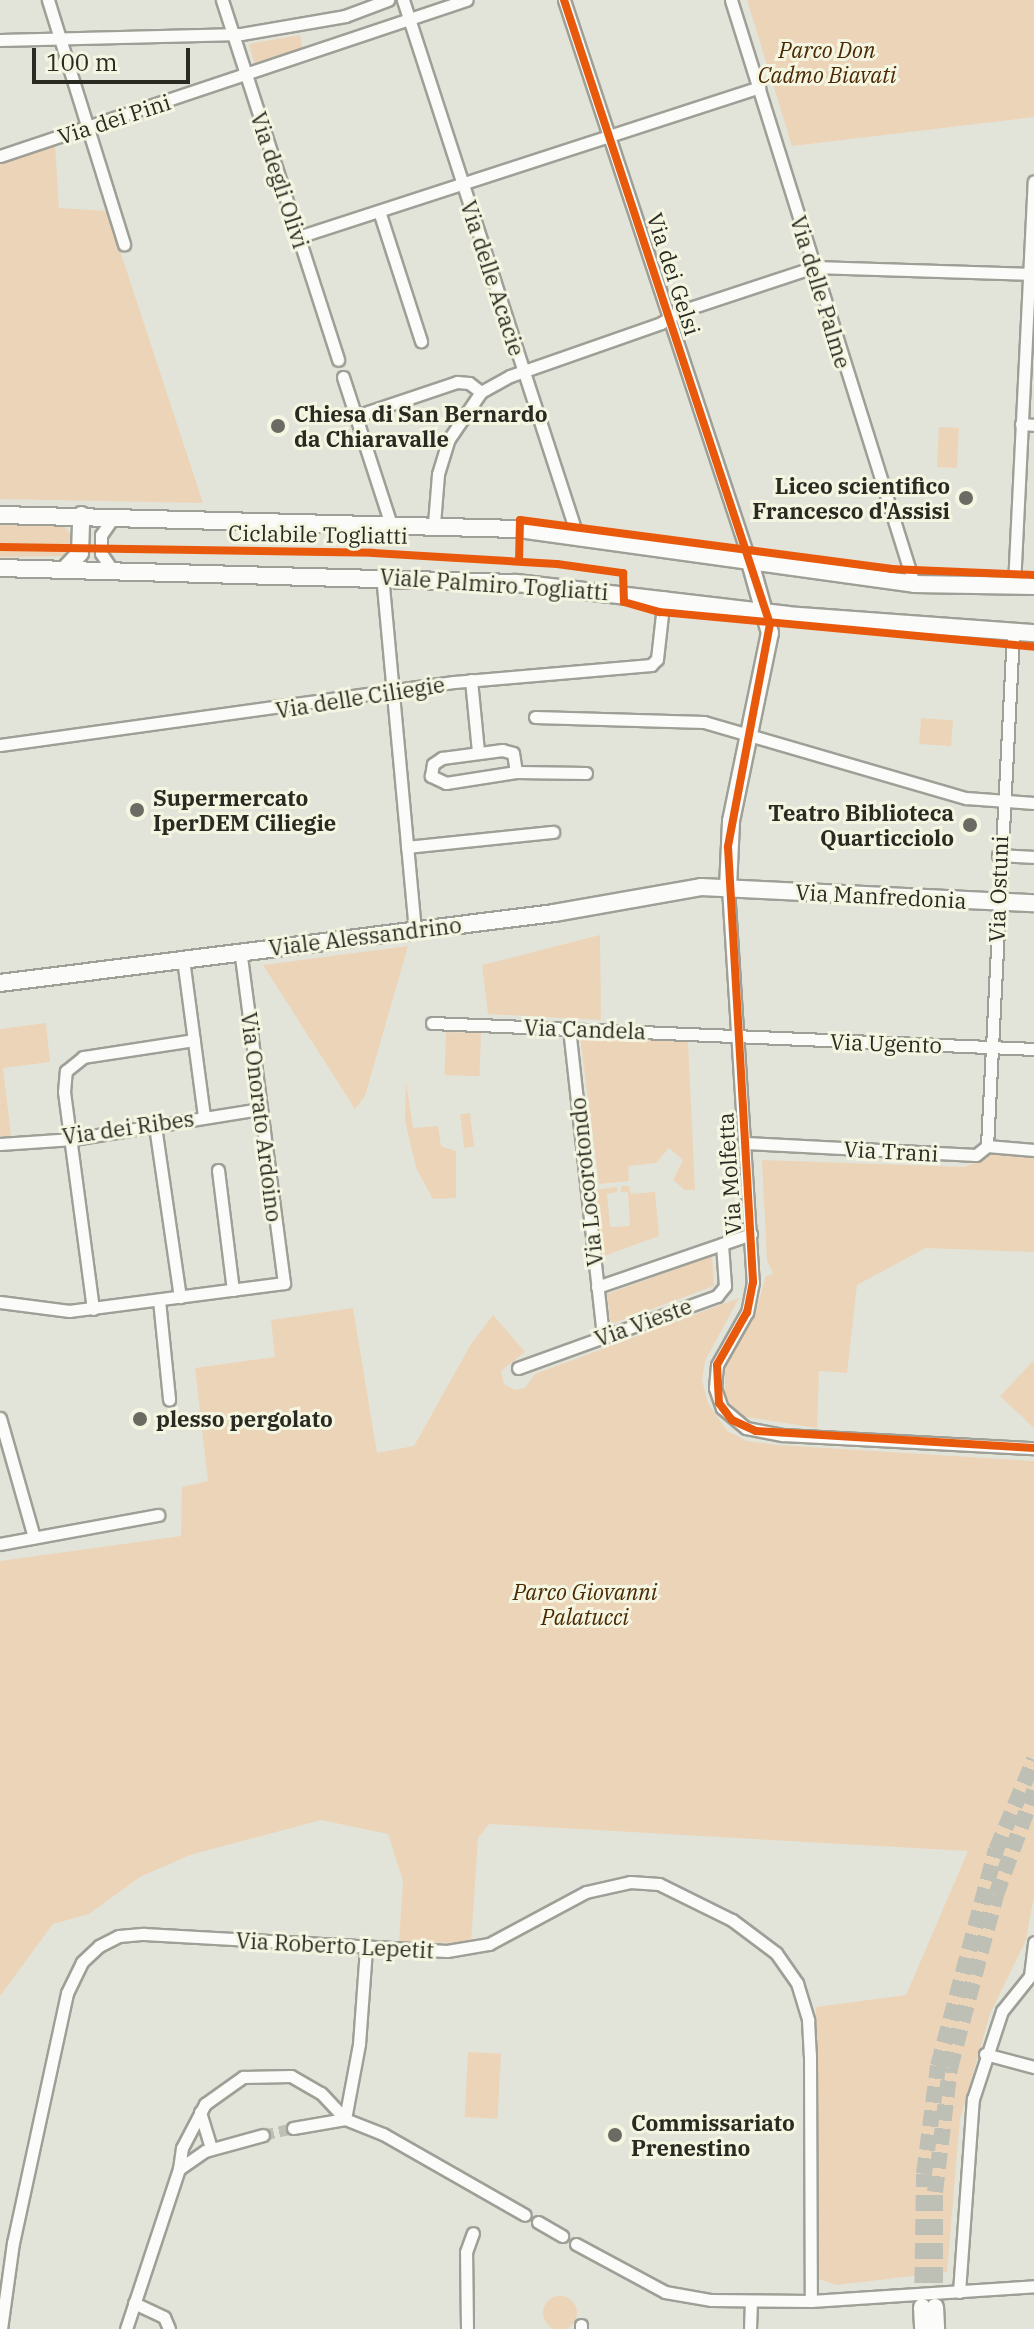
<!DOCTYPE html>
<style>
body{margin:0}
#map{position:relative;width:1034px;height:2329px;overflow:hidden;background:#e3e4d9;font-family:"IBM Plex Serif",serif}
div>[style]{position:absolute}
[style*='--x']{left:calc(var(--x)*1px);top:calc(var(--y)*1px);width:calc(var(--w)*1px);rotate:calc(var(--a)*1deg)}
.green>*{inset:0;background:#ecd4b9;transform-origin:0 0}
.round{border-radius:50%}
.street-tunnel>*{height:11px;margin-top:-5.5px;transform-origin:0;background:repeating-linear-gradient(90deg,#bebfb5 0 11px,transparent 0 16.5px)}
.secondary-tunnel>*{height:16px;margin-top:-8px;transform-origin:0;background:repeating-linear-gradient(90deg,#bebfb5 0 16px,transparent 0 24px)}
.roads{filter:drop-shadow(2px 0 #9e9f96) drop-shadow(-2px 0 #9e9f96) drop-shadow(0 2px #9e9f96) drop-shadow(0 -2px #9e9f96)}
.street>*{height:11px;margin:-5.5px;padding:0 5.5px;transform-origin:5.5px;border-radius:5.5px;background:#fbfbf9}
.secondary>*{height:16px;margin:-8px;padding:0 8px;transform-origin:8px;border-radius:8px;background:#fbfbf9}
.primary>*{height:16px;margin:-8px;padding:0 8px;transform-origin:8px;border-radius:8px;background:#fbfbf9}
.cycleway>*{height:8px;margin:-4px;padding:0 4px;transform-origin:4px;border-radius:4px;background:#e8590c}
.dots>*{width:22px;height:22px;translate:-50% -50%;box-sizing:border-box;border:4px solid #f5f6e1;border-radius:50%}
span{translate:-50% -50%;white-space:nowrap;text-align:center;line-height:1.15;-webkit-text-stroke:6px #f5f6e1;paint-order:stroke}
.park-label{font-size:22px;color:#4b2905;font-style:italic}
.street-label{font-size:22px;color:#2a2a23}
.poi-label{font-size:22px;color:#2a2a23;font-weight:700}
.left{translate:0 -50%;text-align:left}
.right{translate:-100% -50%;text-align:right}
.scale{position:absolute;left:32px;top:48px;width:158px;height:36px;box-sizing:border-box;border:4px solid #2a2a23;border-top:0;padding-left:10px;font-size:24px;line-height:28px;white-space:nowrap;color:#2a2a23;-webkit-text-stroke:6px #f5f6e1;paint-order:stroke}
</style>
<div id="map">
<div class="green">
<i style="clip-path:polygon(747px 0,1034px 0,1034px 117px,792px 146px)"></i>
<i style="clip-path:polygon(300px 35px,303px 51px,255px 65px,249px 44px)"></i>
<i style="clip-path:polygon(55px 144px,59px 208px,107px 211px,203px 503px,0 499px,0 161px)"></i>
<i style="left:939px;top:427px;width:20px;height:40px;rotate:3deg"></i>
<i style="clip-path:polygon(0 525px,64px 525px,75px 541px,64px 556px,0 557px)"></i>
<i style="left:921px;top:718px;width:32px;height:26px;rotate:4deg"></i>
<i style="clip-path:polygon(600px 935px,601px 1020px,488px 1014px,482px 965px)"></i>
<i style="clip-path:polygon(408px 946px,365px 1096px,355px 1109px,263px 965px)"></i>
<i style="clip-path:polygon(46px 1023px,50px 1062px,3px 1068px,11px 1136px,0 1137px,0 1029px)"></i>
<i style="left:446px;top:1032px;width:35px;height:43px;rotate:2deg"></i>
<i style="clip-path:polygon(580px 1036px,688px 1042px,695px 1190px,685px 1190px,673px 1180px,683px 1160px,669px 1148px,656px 1163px,628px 1166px,629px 1181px,599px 1184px)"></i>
<i style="clip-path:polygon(406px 1081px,413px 1128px,438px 1126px,441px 1146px,456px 1151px,456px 1198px,433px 1199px,416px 1168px,405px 1121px)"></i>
<i style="left:470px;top:1113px;width:34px;height:10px;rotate:83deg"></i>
<i style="clip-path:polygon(994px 1154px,1034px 1156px,1034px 1252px,926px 1248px,857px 1285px,847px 1373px,819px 1371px,817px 1428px,739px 1416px,725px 1395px,725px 1366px,755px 1314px,766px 1276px,773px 1274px,767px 1260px,762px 1160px,965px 1167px)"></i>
<i style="clip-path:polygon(621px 1186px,629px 1186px,631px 1194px,655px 1192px,659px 1236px,601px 1257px,595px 1190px,617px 1187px,617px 1192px,607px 1194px,610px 1227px,630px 1226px,628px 1192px,621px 1192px)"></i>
<i style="clip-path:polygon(712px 1256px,714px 1286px,611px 1324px,607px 1294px)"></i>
<i style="clip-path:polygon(739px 1298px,705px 1361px,702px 1380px,708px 1403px,727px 1431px,747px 1441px,778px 1445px,1034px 1461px,1034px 1896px,1026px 1940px,990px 2014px,960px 2119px,947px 2272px,836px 2285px,816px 2278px,816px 2007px,906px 1995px,968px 1851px,489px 1824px,478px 1838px,471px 1943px,399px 1942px,403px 1881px,388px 1834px,321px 1820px,190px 1855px,140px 1877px,89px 1914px,53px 1924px,0 1996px,0 1561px,181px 1536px,182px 1487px,208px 1481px,195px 1368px,275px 1357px,271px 1320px,353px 1308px,377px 1453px,414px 1446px,471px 1344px,493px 1315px,525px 1352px,501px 1371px,504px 1384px,515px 1390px,525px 1388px,535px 1374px)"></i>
<i style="clip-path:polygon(1034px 1360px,1034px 1428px,1000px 1396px)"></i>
<i style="left:468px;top:2052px;width:33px;height:65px;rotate:3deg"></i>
<i class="round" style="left:543px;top:2296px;width:34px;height:34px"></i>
</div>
<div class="street-tunnel">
<i style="--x:263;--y:2135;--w:31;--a:-13"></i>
</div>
<div class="secondary-tunnel">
<i style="--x:922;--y:2307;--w:133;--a:-89.1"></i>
<i style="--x:924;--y:2174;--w:109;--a:-82.6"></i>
<i style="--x:938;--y:2066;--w:224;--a:-75"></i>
<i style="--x:996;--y:1850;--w:98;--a:-67.1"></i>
<i style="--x:935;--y:2307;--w:115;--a:-90"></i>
<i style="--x:935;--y:2192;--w:125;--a:-83.1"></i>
<i style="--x:950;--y:2068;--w:179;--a:-75.1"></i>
<i style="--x:996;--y:1895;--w:111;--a:-69.9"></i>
</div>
<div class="roads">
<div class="street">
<i style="--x:48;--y:0;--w:256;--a:72.7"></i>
<i style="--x:222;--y:0;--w:378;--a:72.1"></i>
<i style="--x:403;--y:0;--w:563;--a:71.98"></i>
<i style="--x:564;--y:0;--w:589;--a:71.69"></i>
<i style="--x:731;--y:0;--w:612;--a:72.6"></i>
<i style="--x:0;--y:40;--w:241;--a:-1.4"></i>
<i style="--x:241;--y:34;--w:106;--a:-9.8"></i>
<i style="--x:345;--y:16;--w:46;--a:-20.4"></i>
<i style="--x:0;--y:156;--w:492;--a:-18.5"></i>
<i style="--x:379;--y:211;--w:137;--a:72.1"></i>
<i style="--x:298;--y:237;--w:485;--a:-18"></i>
<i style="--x:343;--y:377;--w:152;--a:72"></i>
<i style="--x:356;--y:416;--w:107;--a:-18.6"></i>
<i style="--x:457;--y:382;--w:12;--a:5"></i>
<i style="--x:469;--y:383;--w:15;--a:37"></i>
<i style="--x:1021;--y:424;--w:13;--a:4"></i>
<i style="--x:434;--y:524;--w:50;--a:-85.4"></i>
<i style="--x:438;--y:474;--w:37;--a:-73"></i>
<i style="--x:449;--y:439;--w:57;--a:-55.8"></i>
<i style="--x:481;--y:392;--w:33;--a:-29"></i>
<i style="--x:510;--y:376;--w:160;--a:-19.3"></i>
<i style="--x:661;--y:323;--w:20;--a:-33"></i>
<i style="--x:678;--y:312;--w:143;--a:-18.3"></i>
<i style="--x:814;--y:267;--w:220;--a:1.8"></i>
<i style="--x:111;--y:568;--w:18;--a:-124"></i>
<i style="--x:101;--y:553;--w:18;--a:-90"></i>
<i style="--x:101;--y:535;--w:21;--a:-55"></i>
<i style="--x:382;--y:575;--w:357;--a:84.7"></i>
<i style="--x:1014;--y:585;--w:404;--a:-87.2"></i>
<i style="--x:471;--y:680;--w:72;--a:84.4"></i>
<i style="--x:535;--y:717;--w:169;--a:1.7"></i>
<i style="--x:704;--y:722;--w:273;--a:16.2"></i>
<i style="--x:966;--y:798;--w:68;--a:4.2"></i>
<i style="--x:0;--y:745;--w:458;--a:-7.9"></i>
<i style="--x:454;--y:682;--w:198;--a:-4.9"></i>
<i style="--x:651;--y:665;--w:8;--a:-45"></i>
<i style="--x:657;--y:659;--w:62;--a:-83.6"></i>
<i style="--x:502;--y:750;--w:11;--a:15"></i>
<i style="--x:513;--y:753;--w:19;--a:81"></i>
<i style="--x:516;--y:772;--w:71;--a:171.1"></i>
<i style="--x:446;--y:783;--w:17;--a:-155"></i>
<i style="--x:431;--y:776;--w:12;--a:-81"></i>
<i style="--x:433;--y:764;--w:11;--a:-34"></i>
<i style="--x:442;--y:758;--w:61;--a:-7.6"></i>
<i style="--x:516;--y:772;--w:70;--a:0.8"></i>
<i style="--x:407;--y:847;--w:147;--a:-5.9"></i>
<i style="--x:998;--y:855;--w:36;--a:3"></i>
<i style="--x:728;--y:888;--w:395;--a:86.4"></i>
<i style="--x:753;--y:1282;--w:31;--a:101"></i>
<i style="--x:747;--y:1312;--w:61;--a:119.5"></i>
<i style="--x:717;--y:1365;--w:23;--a:95"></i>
<i style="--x:715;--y:1388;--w:21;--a:71"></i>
<i style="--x:722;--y:1408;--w:31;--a:40"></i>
<i style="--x:746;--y:1428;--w:38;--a:11"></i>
<i style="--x:783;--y:1435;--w:251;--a:3"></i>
<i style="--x:183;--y:959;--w:158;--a:82.4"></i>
<i style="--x:432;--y:1023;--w:603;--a:2.47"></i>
<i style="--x:569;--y:1028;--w:310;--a:83.7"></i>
<i style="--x:155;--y:1126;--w:173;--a:81.7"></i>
<i style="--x:746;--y:1143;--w:230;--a:3"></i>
<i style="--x:976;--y:1155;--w:14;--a:-39"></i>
<i style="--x:987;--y:1146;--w:47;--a:4.9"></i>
<i style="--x:0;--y:1144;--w:73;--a:-3.9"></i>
<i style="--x:73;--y:1139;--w:184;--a:-9.1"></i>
<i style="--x:987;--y:1146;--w:515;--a:-87.1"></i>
<i style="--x:218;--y:1170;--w:121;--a:82.9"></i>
<i style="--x:597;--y:1287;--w:163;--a:-19"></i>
<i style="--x:159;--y:1300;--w:100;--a:84.2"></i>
<i style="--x:0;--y:1302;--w:70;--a:7.4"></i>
<i style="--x:69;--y:1311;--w:217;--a:-7.4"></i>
<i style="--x:284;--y:1283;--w:335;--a:-97.5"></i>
<i style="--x:93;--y:1309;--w:219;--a:-97.6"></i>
<i style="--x:64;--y:1092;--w:21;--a:-85"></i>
<i style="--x:66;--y:1071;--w:22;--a:-39"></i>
<i style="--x:83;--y:1057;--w:112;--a:-8.7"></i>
<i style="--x:518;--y:1368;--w:212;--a:-19.9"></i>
<i style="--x:717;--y:1296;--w:13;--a:-51"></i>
<i style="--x:725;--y:1286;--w:42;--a:-94.1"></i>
<i style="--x:0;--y:1418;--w:124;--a:74.1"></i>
<i style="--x:0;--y:1544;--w:161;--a:-10.4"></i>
<i style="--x:1030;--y:1976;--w:34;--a:-83"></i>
<i style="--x:985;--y:2054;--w:51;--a:14.9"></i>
<i style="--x:200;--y:2112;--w:38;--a:73"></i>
<i style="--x:345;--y:2119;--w:76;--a:-79.4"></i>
<i style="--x:359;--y:2044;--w:96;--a:-85.8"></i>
<i style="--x:293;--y:2128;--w:53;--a:-9.8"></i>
<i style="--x:345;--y:2119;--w:41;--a:21.5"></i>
<i style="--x:383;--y:2134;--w:163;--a:29.7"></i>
<i style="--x:179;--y:2169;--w:21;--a:-82"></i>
<i style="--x:182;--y:2148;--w:50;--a:-62.4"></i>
<i style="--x:205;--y:2104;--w:47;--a:-35.4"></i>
<i style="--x:243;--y:2077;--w:48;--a:-1.2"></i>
<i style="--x:291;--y:2076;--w:34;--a:30"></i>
<i style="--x:321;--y:2093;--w:35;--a:47"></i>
<i style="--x:538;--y:2222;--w:28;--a:30"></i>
<i style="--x:576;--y:2244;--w:101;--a:28.3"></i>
<i style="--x:665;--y:2292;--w:47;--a:9.9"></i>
<i style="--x:711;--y:2300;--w:100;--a:0.6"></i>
<i style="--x:811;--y:2301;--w:224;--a:-3.8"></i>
<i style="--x:959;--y:2292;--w:194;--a:-85.9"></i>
<i style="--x:973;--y:2099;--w:93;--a:-71.8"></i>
<i style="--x:1002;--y:2011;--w:45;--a:-51.3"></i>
<i style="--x:134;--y:2303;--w:33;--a:25"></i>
<i style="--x:164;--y:2317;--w:13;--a:67"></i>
<i style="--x:581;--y:2325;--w:4;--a:90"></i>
<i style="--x:1;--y:2329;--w:87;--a:-82.1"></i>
<i style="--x:13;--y:2243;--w:256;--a:-77.8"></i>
<i style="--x:67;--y:1993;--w:34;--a:-64"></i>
<i style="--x:82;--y:1962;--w:23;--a:-43"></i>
<i style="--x:99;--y:1946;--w:22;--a:-27"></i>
<i style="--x:119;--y:1936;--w:25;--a:-5"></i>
<i style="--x:144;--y:1934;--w:303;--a:3.2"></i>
<i style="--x:447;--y:1951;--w:43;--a:-9.5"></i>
<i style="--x:489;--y:1944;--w:110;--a:-28.2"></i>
<i style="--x:586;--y:1892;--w:45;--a:-12.8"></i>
<i style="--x:630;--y:1882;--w:29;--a:4"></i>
<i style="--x:659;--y:1884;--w:81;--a:26.3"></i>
<i style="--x:732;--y:1920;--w:55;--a:36.9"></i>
<i style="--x:776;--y:1953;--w:37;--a:55"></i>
<i style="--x:797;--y:1983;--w:39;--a:73"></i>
<i style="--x:808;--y:2020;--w:35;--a:87"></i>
<i style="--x:810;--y:2055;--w:246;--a:89.8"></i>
<i style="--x:126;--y:2329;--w:169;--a:-71.7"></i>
<i style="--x:179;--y:2169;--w:32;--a:-35"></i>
<i style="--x:205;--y:2151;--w:60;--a:-15.4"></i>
<i style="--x:467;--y:2329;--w:77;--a:-90.7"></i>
<i style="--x:466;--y:2252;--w:20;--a:-70"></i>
<i style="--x:750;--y:2329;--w:28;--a:-88"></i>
</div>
<div class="secondary">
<i style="--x:67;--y:567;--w:19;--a:-47"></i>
<i style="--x:80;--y:553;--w:38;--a:-88"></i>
<i style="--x:728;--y:888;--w:67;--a:-87.4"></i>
<i style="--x:731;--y:821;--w:192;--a:-78.3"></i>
<i style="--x:770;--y:633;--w:77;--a:-105.8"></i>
<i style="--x:0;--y:983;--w:558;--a:-7.2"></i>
<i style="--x:554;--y:913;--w:149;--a:-10"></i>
<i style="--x:701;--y:887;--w:333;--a:2.8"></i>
<i style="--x:922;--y:2307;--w:22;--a:87"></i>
<i style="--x:935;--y:2307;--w:22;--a:87"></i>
</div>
<div class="primary">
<i style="--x:0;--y:515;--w:519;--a:1.55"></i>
<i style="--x:519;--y:529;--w:399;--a:7.9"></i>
<i style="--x:914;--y:584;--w:120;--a:1"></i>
<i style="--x:0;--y:568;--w:516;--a:1.67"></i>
<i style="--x:516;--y:583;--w:273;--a:6.7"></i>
<i style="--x:787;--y:615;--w:248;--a:4.2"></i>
</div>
</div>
<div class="cycleway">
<i style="--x:564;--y:0;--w:657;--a:71.73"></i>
<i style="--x:770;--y:624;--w:227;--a:100.7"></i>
<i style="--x:728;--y:847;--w:436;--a:86.7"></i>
<i style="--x:753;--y:1282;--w:31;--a:101"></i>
<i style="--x:747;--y:1312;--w:61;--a:119.5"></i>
<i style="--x:717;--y:1365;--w:38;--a:87"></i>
<i style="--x:719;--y:1403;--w:21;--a:53"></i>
<i style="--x:732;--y:1420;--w:26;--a:25"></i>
<i style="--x:756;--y:1431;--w:279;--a:3.5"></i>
<i style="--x:0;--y:547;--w:373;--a:0.9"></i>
<i style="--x:373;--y:553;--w:184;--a:3.4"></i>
<i style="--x:557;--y:564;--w:67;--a:7.8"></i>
<i style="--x:623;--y:573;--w:29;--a:88"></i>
<i style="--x:624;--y:602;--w:37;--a:16"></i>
<i style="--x:660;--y:612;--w:376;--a:5.3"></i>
<i style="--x:519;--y:561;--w:41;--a:-88.6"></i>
<i style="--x:520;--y:520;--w:374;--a:7.5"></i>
<i style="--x:891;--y:569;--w:143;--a:2.4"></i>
</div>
<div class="dots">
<i style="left:278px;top:426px;background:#6b6b63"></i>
<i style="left:966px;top:498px;background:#6b6b63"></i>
<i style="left:137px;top:810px;background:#6b6b63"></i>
<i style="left:970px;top:825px;background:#6b6b63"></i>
<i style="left:140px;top:1419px;background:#6b6b63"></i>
<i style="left:615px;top:2135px;background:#6b6b63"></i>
</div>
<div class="park-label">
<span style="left:827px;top:62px">Parco Don<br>Cadmo Biavati</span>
<span style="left:585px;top:1604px">Parco Giovanni<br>Palatucci</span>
</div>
<div class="street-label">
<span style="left:114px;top:119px;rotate:-18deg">Via dei Pini</span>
<span style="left:280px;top:180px;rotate:72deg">Via degli Olivi</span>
<span style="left:674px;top:274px;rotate:72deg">Via dei Gelsi</span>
<span style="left:493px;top:278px;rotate:72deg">Via delle Acacie</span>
<span style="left:821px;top:292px;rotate:73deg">Via delle Palme</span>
<span style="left:318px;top:534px;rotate:1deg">Ciclabile Togliatti</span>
<span style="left:494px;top:584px;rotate:4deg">Viale Palmiro Togliatti</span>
<span style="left:360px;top:697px;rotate:-9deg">Via delle Ciliegie</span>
<span style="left:998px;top:889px;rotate:-88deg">Via Ostuni</span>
<span style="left:881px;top:896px;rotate:3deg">Via Manfredonia</span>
<span style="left:365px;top:936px;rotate:-7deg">Viale Alessandrino</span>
<span style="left:585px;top:1029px;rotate:2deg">Via Candela</span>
<span style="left:886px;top:1043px;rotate:2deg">Via Ugento</span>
<span style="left:262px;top:1117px;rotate:83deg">Via Onorato Ardoino</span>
<span style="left:128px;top:1127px;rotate:-8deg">Via dei Ribes</span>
<span style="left:891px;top:1151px;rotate:3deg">Via Trani</span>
<span style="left:729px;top:1174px;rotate:-94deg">Via Molfetta</span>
<span style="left:586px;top:1182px;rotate:-96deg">Via Locorotondo</span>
<span style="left:643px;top:1322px;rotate:-20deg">Via Vieste</span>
<span style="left:335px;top:1945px;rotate:3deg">Via Roberto Lepetit</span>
</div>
<div class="poi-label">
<span class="left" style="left:294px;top:426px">Chiesa di San Bernardo<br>da Chiaravalle</span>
<span class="right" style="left:950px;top:498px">Liceo scientifico<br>Francesco d'Assisi</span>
<span class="left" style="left:153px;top:810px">Supermercato<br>IperDEM Ciliegie</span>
<span class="right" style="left:954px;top:825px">Teatro Biblioteca<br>Quarticciolo</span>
<span class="left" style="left:156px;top:1419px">plesso pergolato</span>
<span class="left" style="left:631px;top:2135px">Commissariato<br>Prenestino</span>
</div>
<div class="scale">100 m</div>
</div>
